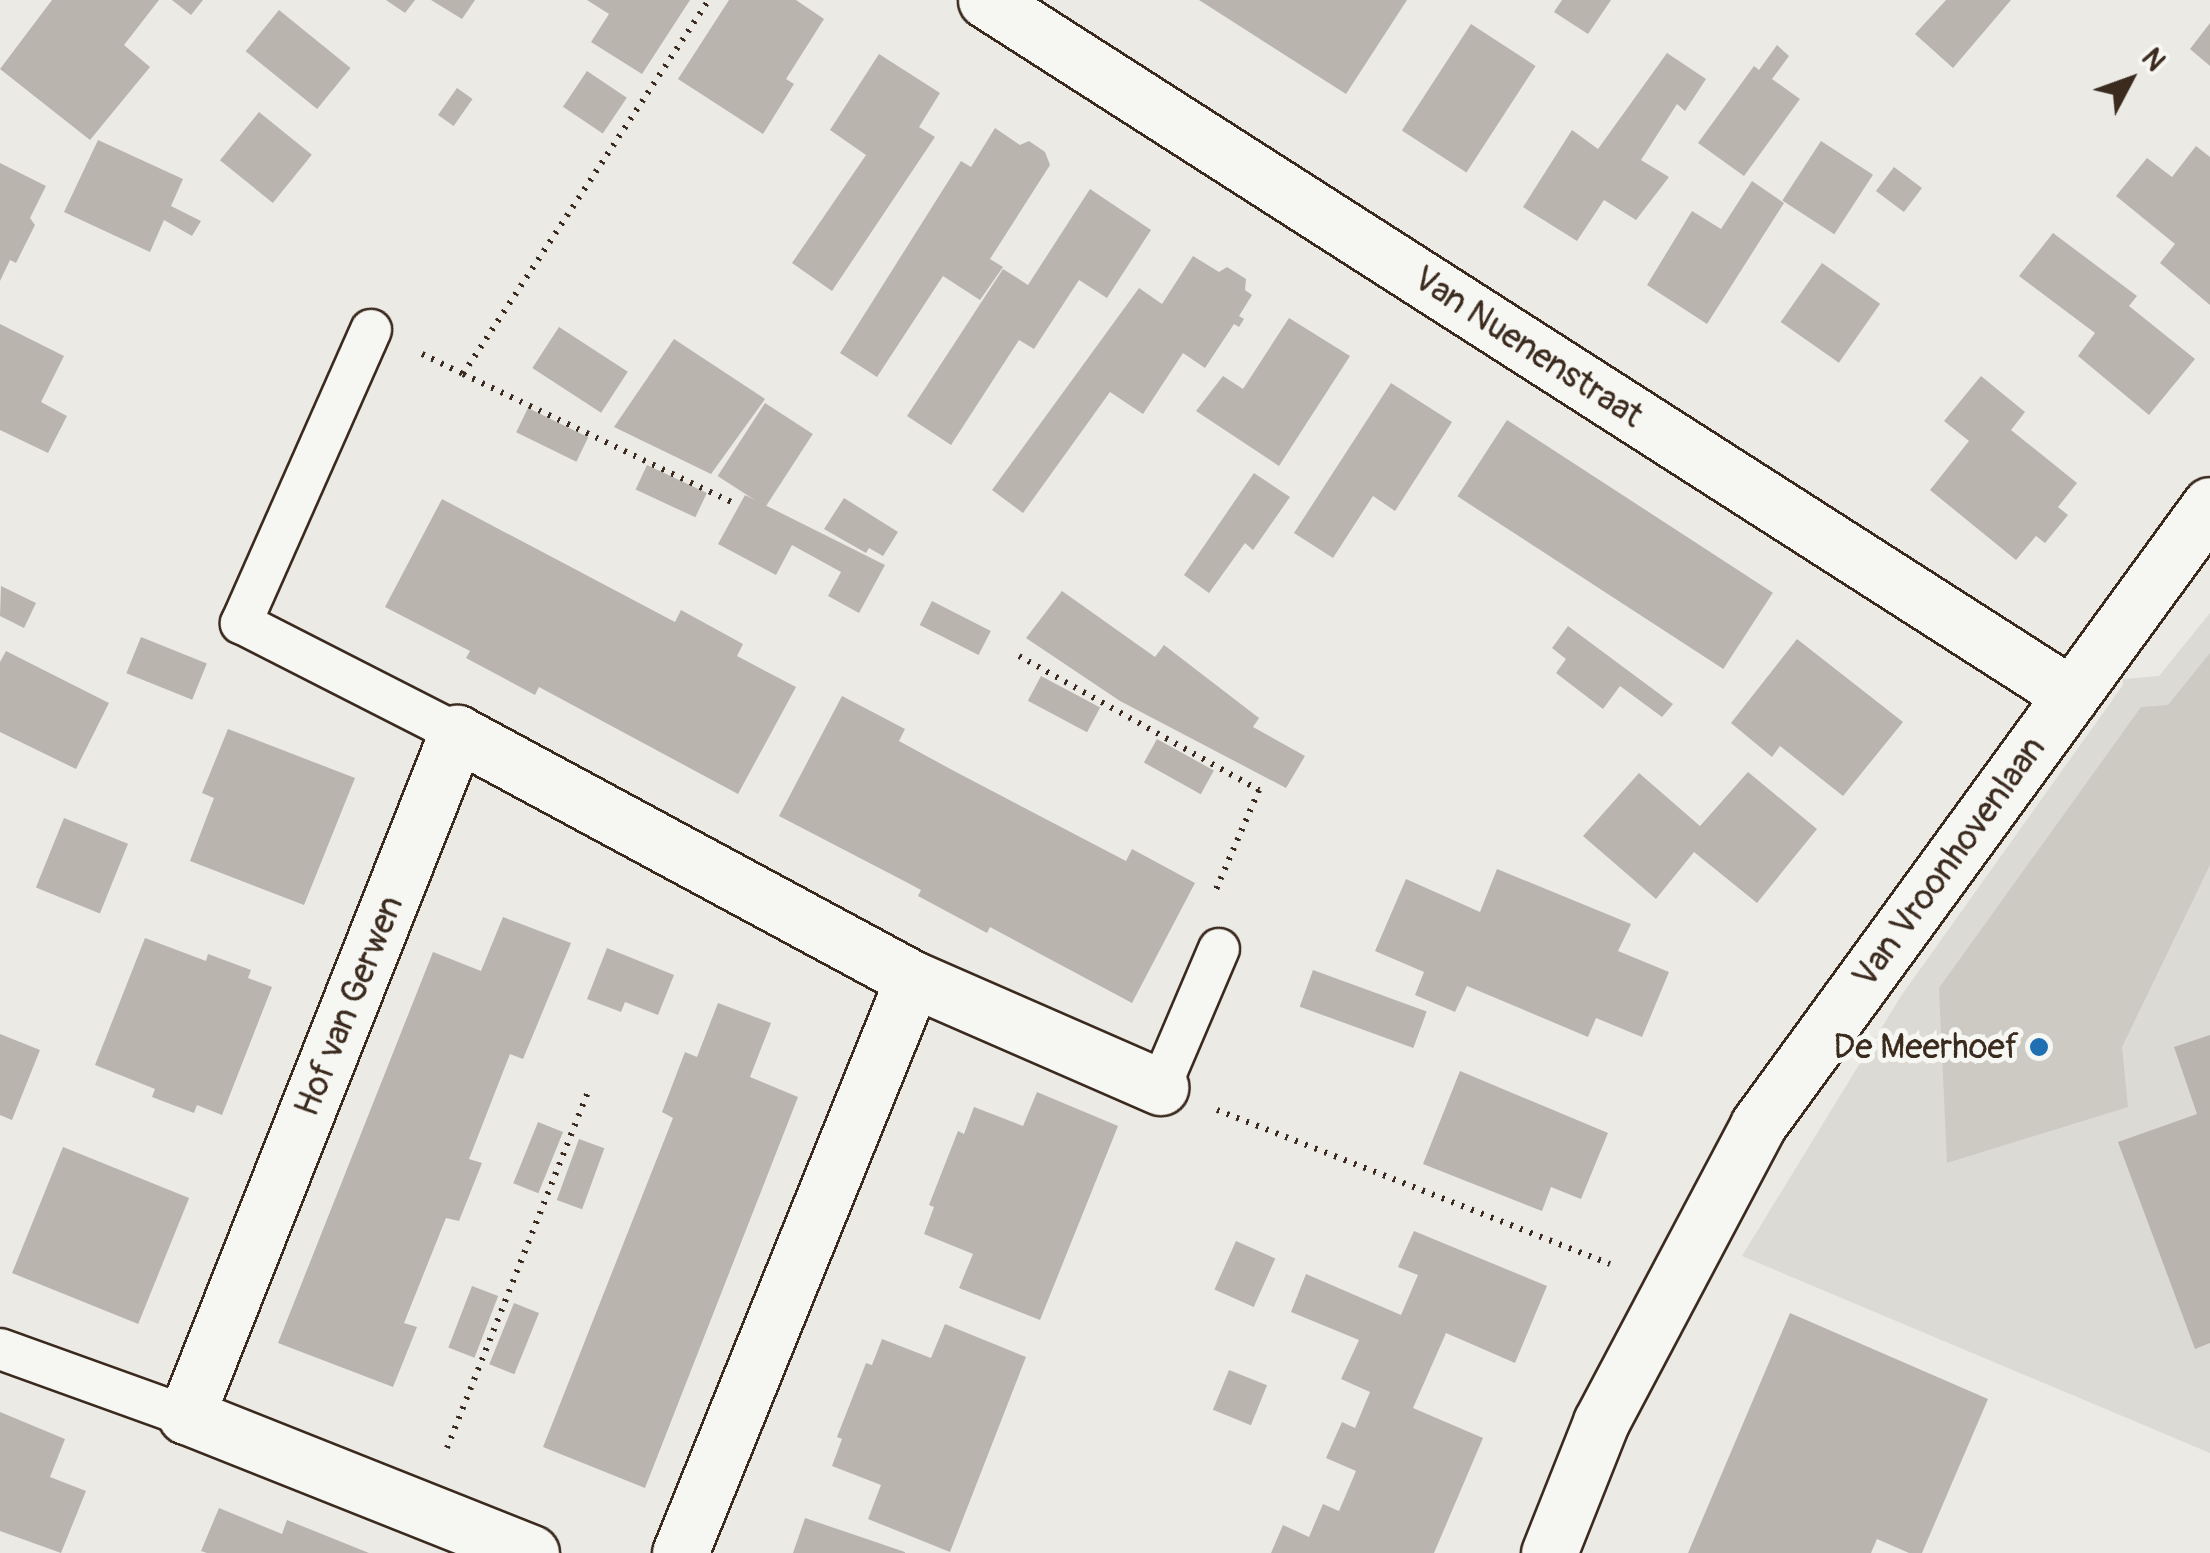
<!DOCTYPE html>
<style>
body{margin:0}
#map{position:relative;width:2210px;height:1553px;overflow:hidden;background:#ebeae5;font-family:Pangolin,sans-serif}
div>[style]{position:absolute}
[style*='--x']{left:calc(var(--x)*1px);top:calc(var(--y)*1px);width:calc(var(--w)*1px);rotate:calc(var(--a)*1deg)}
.built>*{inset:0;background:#dcdad4}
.green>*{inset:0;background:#cdcac4}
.building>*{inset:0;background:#bab4ae;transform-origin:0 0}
.path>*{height:6px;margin-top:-3px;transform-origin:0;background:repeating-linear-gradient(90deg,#3b2a1e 0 2.5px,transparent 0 10.5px)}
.roads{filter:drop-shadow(2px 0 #3b2a1e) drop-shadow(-2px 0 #3b2a1e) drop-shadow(0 2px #3b2a1e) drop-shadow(0 -2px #3b2a1e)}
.lane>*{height:40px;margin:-20px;padding:0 20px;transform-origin:20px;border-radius:20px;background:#f6f6f2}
.street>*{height:55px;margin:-27.5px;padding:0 27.5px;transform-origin:27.5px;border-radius:27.5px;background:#f6f6f2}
.dots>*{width:28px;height:28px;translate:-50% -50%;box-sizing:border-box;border:5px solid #f6f6f2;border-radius:50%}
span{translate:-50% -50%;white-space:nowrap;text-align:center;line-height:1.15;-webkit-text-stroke:10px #f6f6f2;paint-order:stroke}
.street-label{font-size:35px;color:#3b2a1e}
.poi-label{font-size:35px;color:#3b2a1e}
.right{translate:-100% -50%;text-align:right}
.north{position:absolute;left:2080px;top:30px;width:100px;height:100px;-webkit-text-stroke:8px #f6f6f2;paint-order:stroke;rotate:49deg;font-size:28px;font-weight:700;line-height:40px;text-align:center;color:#3b2a1e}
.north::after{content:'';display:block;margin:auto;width:35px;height:45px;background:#3b2a1e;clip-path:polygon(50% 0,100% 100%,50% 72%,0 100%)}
</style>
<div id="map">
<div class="built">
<i style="clip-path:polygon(2210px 613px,2210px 1453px,1742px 1256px,1901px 996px,2123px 685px,2123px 679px,2159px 676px)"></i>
</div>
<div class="green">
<i style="clip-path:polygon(2210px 653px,2210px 865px,2122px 1047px,2128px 1107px,1947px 1163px,1939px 988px,2141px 707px,2168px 705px)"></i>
</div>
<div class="building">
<i style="clip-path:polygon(52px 0,159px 0,124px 45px,150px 67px,90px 140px,0 69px)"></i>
<i style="clip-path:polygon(172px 0,203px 0,191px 15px)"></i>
<i style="clip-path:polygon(386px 0,415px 0,405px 13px)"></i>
<i style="clip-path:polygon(431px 0,475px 0,462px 19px)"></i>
<i style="clip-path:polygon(587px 0,690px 0,642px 74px,591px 42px,609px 14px)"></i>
<i style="clip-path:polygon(729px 0,796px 0,824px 19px,786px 79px,794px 84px,763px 134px,678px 79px)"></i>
<i style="clip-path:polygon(1199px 0,1407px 0,1346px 94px)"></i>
<i style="clip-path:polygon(1562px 0,1611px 0,1588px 34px,1554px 12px)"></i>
<i style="clip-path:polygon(1946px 0,2011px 0,1953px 68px,1915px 34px)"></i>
<i style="left:279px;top:10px;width:92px;height:53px;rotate:39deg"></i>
<i style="clip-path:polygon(2210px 23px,2210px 66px,2190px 49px)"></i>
<i style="left:1471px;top:24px;width:77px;height:127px;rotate:33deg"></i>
<i style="clip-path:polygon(1777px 45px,1789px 56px,1772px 79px,1800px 99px,1744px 176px,1698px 143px,1754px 66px,1759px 70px)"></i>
<i style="clip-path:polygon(1667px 53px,1706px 79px,1685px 111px,1677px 104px,1641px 160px,1669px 177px,1636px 220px,1604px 200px,1577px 241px,1523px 207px,1572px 130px,1598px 149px)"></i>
<i style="clip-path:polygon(879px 54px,940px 93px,919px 127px,935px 137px,832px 291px,792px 263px,866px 155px,830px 130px)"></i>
<i style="left:587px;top:71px;width:48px;height:43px;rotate:34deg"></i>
<i style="left:457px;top:88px;width:19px;height:33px;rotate:35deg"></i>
<i style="left:259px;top:112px;width:68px;height:62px;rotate:39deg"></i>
<i style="clip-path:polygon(995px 128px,1020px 145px,1029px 141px,1045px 152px,1050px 165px,990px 259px,1003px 267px,980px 300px,943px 276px,877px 377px,840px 353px,961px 161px,971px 167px)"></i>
<i style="clip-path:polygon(98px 140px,183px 179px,171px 206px,201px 221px,192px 236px,164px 220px,150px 252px,64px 212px)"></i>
<i style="left:1821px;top:141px;width:62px;height:71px;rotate:33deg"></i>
<i style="clip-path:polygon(2196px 146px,2210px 157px,2210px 305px,2160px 263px,2175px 244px,2116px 196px,2147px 158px,2172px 177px)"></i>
<i style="clip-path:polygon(0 163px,46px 186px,30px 218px,35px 225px,16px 263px,10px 260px,0 281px)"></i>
<i style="left:1894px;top:167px;width:35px;height:30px;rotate:37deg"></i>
<i style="clip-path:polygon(1752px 181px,1784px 203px,1707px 324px,1647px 285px,1692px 211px,1721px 229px)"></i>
<i style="clip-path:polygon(1090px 189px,1151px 230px,1107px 298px,1079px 280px,1034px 349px,1019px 340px,951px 445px,907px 416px,1003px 269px,1028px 285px)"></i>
<i style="clip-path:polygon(2053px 233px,2137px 296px,2129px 306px,2195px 359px,2149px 415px,2078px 356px,2095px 333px,2019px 276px)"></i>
<i style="clip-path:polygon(1193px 256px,1219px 272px,1227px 267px,1246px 279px,1245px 290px,1252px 295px,1239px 316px,1244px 319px,1239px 327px,1234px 324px,1205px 368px,1183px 353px,1143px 414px,1110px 392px,1023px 513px,992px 490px,1139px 288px,1162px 304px)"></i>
<i style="left:1822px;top:263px;width:71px;height:72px;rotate:35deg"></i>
<i style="clip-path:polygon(1289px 318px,1350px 356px,1279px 466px,1196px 411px,1223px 376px,1243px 389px)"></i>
<i style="clip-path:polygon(0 324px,64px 356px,41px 402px,67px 416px,48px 453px,0 430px)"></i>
<i style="left:559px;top:327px;width:82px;height:49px;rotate:33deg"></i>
<i style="clip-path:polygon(674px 339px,765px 399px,711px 474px,614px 427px)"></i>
<i style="clip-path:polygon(1981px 376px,2025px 412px,2011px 430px,2077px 483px,2058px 507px,2068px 515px,2045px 543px,2036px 536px,2016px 560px,1930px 490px,1969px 441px,1944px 421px)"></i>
<i style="clip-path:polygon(1391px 383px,1452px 422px,1395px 511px,1373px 496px,1333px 558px,1294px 533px)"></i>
<i style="left:765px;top:403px;width:57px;height:87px;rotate:33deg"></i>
<i style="left:528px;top:408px;width:67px;height:27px;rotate:26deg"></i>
<i style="left:1507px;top:420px;width:317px;height:91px;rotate:33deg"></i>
<i style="left:647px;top:465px;width:66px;height:27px;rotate:25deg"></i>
<i style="clip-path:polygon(1254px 473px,1290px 497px,1253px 550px,1245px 543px,1209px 593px,1184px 575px)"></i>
<i style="clip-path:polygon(745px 495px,885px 565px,859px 613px,828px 596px,841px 572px,792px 545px,776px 575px,718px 544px)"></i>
<i style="clip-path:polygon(844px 498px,898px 532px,883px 556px,869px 548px,866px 553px,824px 529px)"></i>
<i style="clip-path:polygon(442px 499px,675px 622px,681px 610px,743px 644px,737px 656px,796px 687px,738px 794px,539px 687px,535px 695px,466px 658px,470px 651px,385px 607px)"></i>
<i style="clip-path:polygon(1px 586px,36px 603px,24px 628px,0 616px)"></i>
<i style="clip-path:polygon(1062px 591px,1155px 657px,1164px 645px,1259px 718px,1253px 727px,1305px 756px,1286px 788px,1120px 701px,1026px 638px)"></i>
<i style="left:932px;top:601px;width:66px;height:27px;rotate:27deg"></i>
<i style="clip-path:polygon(1568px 626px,1673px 704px,1662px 717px,1620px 686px,1603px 709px,1556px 673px,1566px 659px,1552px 648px)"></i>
<i style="left:141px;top:637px;width:71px;height:39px;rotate:22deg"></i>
<i style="clip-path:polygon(1797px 639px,1903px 722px,1843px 796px,1780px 746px,1772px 757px,1731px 723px)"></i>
<i style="clip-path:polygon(6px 651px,109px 703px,76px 769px,0 732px,0 662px)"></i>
<i style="left:1041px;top:676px;width:67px;height:28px;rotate:28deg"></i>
<i style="clip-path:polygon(842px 696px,905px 729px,899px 741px,954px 771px,1126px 861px,1132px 849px,1195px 883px,1132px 1003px,990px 927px,987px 933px,918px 896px,921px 890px,908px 883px,779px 816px)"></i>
<i style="clip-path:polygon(228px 729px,355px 778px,304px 905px,190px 861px,214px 798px,202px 793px)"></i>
<i style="left:1157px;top:739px;width:65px;height:27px;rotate:29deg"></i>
<i style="clip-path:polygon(1748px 772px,1817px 829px,1757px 903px,1694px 852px,1656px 899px,1583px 836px,1639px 773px,1700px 826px)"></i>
<i style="left:64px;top:818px;width:69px;height:75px;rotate:22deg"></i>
<i style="clip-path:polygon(1497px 869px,1631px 924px,1618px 951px,1669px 972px,1642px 1037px,1596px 1018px,1588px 1037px,1467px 986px,1455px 1012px,1415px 995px,1424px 972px,1375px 951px,1406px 879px,1480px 912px)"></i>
<i style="clip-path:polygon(503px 917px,571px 943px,523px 1059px,510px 1054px,469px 1159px,482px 1163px,459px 1221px,446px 1218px,404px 1323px,417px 1327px,393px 1387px,278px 1343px,433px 952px,481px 971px)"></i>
<i style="clip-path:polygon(145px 938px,206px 961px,208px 954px,251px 970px,248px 978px,272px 987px,222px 1115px,197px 1105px,194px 1113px,152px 1097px,155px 1089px,95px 1065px)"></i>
<i style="clip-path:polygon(607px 948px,674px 975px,658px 1015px,625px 1002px,621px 1012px,587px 999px)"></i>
<i style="left:1313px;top:970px;width:121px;height:39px;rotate:20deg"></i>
<i style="clip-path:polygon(718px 1003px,771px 1023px,750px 1077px,798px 1097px,645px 1488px,543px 1447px,673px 1118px,662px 1112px,685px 1052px,697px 1057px)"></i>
<i style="clip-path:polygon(0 1034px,40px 1050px,12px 1120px,0 1115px)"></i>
<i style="clip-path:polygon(2210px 1035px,2210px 1343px,2195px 1349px,2118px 1142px,2197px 1114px,2174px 1047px)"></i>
<i style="clip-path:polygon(1460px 1071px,1608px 1133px,1581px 1199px,1551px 1187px,1542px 1211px,1423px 1164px)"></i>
<i style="clip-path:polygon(1037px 1092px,1118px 1126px,1040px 1320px,959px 1288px,973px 1254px,924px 1234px,934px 1207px,929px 1205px,958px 1131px,964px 1134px,974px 1107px,1023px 1126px)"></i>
<i style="left:538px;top:1122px;width:27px;height:66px;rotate:22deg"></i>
<i style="left:579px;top:1139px;width:27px;height:65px;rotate:20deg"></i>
<i style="left:63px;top:1147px;width:136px;height:136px;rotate:22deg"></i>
<i style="clip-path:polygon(1414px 1231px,1547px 1286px,1515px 1363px,1446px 1333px,1413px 1408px,1483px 1438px,1434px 1553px,1271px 1553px,1283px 1525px,1309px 1537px,1323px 1504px,1339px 1511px,1356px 1471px,1326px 1458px,1342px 1422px,1355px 1428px,1370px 1392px,1341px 1379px,1359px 1340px,1291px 1312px,1306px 1274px,1401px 1315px,1418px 1275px,1398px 1267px)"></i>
<i style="left:1236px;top:1241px;width:43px;height:53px;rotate:24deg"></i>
<i style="left:472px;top:1286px;width:28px;height:66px;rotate:21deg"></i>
<i style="left:514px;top:1303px;width:27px;height:66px;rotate:22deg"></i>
<i style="clip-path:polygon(1790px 1313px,1988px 1399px,1922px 1553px,1909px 1553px,1877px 1539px,1871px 1553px,1688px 1553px)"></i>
<i style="clip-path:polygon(945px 1324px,1026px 1357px,950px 1552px,868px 1519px,881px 1485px,832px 1466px,842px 1439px,837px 1437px,866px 1363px,872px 1365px,882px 1339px,931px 1358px)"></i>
<i style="left:1229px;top:1370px;width:41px;height:43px;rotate:22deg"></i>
<i style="clip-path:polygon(0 1412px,65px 1439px,50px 1477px,86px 1491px,61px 1553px,0 1531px)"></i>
<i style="clip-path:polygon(219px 1508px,282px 1534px,287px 1520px,369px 1553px,207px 1553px,201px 1551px)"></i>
<i style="clip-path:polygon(805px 1518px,905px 1552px,905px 1553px,793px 1553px)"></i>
</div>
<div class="path">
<i style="--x:422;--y:354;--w:46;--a:26"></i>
<i style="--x:463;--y:374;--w:448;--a:-56.7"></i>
<i style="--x:463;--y:374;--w:300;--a:25.5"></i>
<i style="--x:1019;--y:656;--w:275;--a:29.2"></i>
<i style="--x:1259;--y:790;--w:113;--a:113.4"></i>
<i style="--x:1217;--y:1110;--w:422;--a:21.4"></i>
<i style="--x:447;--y:1448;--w:384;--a:-68.4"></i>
</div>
<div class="roads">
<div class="lane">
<i style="--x:371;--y:330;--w:321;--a:113.9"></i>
<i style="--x:241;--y:623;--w:242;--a:27"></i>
<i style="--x:1160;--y:1087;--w:150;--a:-66.9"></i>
<i style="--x:0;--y:1349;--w:198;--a:19.8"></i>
</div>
<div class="street">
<i style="--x:986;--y:0;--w:1289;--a:32.64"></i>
<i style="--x:531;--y:1553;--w:371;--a:-158.3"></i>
<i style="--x:186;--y:1416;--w:735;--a:-68.36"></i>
<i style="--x:457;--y:733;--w:518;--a:28.35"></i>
<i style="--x:680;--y:1553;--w:619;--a:-67.91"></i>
<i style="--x:913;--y:979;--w:270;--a:23.6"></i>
<i style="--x:1549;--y:1553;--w:141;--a:-68.3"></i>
<i style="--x:1601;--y:1422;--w:336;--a:-62.1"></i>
<i style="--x:1758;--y:1125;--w:767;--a:-53.91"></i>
</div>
</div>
<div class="dots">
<i style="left:2039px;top:1047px;background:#1f6fb2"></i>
</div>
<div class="street-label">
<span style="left:1528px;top:347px;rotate:33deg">Van Nuenenstraat</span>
<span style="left:1949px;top:862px;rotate:-54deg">Van Vroonhovenlaan</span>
<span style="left:349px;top:1006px;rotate:-68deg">Hof van Gerwen</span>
</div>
<div class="poi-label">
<span class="right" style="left:2019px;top:1047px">De Meerhoef</span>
</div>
<div class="north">N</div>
</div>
